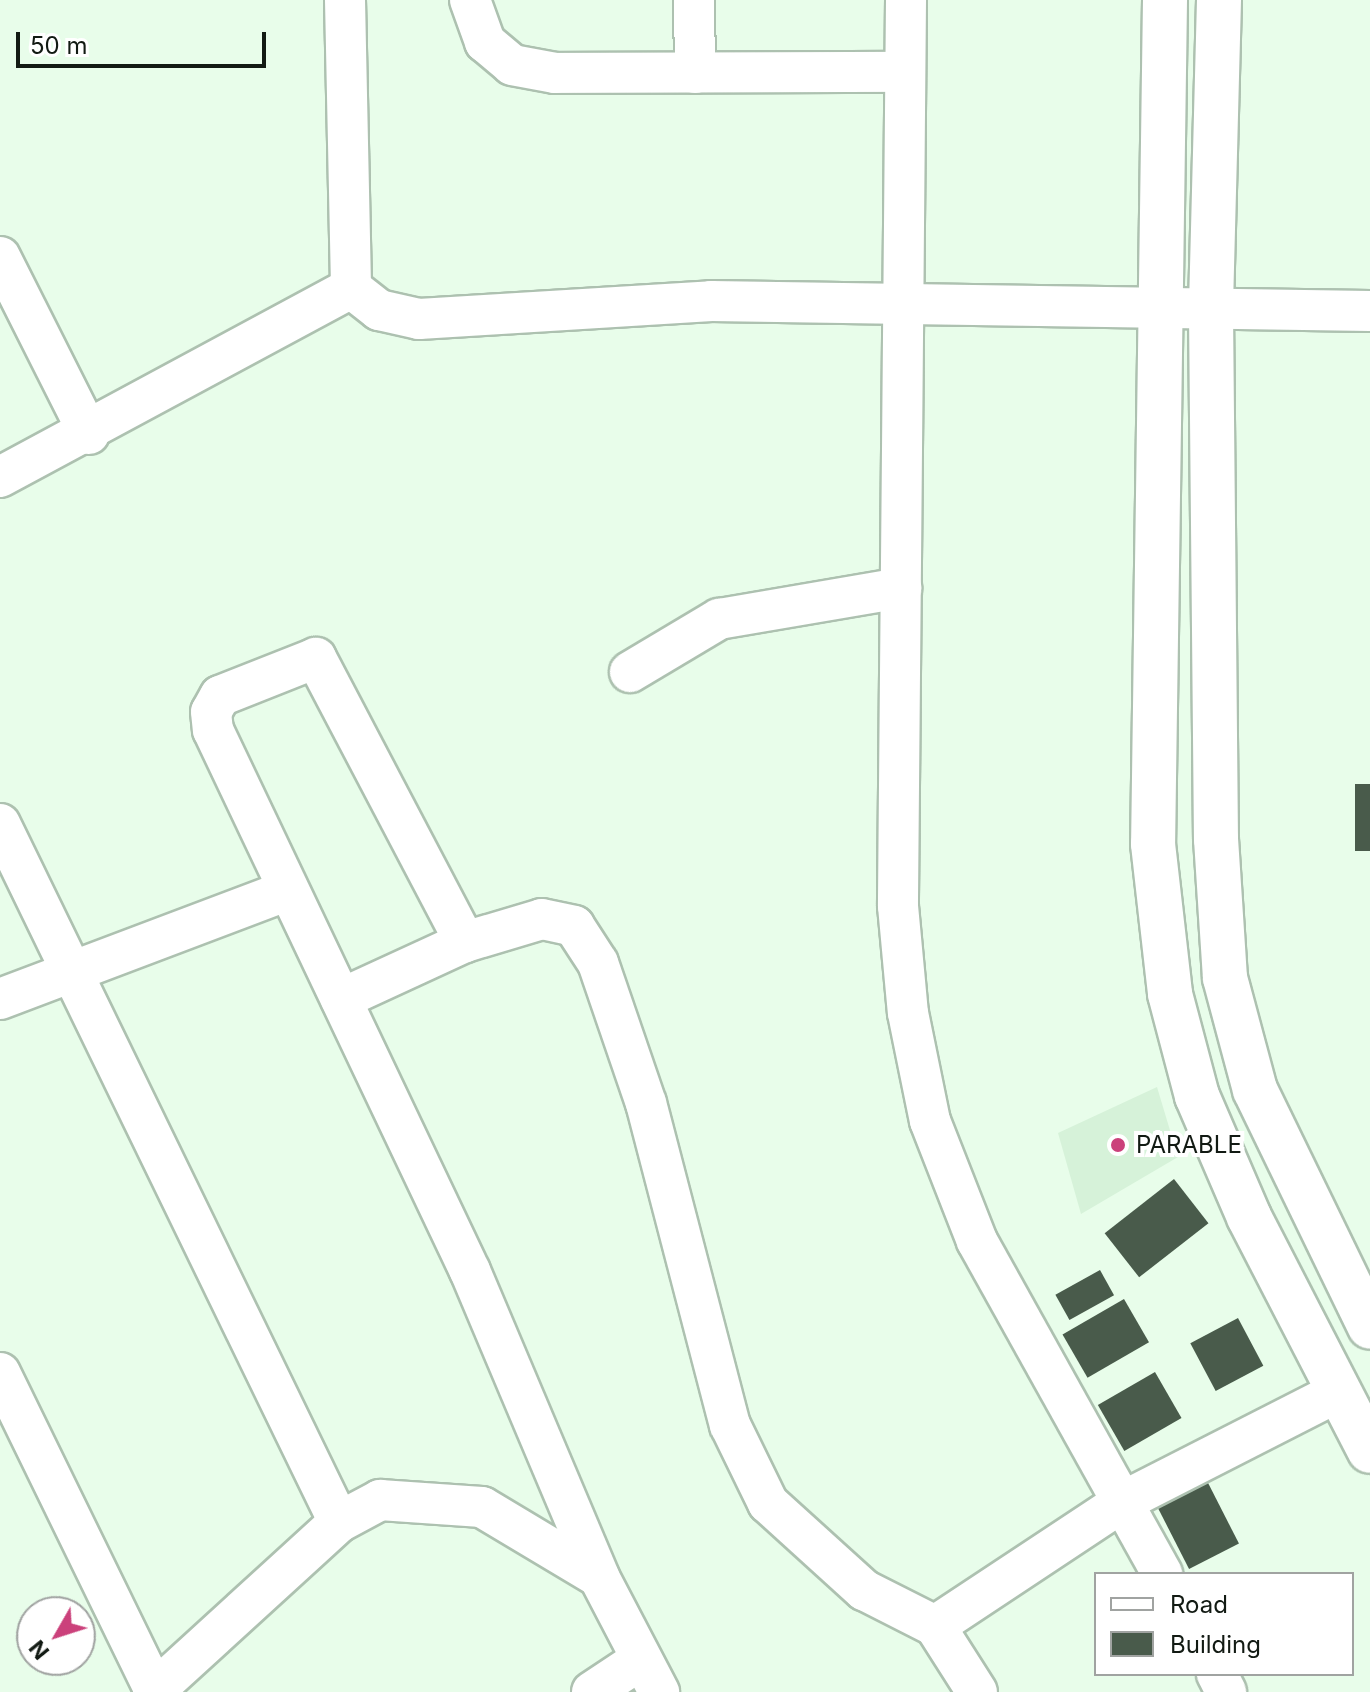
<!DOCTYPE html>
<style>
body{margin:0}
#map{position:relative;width:1370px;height:1692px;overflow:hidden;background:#e8fdea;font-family:Inter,sans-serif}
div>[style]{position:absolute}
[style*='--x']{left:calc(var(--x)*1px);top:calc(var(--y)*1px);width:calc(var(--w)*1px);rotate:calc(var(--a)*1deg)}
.built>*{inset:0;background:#d6f2d9}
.building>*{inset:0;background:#495b4b;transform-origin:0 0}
.roads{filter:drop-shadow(2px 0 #adc1b0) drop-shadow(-2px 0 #adc1b0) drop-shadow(0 2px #adc1b0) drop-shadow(0 -2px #adc1b0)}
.minor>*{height:40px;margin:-20px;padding:0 20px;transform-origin:20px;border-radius:20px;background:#fff}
.tertiary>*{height:44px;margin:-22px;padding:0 22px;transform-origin:22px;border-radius:22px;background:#fff}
.dots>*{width:22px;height:22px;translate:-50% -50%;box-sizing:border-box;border:4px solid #fff;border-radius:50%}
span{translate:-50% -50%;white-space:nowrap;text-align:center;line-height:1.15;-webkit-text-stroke:8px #fff;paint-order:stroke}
.poi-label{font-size:24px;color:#121a13}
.left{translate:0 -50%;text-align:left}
.legend{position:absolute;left:1094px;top:1572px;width:260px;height:104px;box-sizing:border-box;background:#fff;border:2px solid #a0a3a1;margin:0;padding:10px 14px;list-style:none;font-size:24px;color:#121a13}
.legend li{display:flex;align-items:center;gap:16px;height:40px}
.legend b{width:40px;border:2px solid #a0a3a1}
.north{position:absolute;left:16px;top:1596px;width:80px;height:80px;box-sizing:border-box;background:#fff;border:2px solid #a0a3a1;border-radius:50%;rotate:231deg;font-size:22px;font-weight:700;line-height:32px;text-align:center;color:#121a13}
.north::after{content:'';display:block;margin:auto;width:28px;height:36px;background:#cb417b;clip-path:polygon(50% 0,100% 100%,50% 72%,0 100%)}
.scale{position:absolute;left:16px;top:32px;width:250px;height:36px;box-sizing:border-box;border:4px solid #121a13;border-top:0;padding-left:10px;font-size:24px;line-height:28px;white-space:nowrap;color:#121a13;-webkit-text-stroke:6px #fff;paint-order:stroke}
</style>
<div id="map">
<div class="built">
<i style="clip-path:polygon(1157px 1087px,1178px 1157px,1081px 1214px,1058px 1133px)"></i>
</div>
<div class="building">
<i style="left:1355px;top:784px;width:15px;height:67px"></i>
<i style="left:1174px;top:1179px;width:56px;height:88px;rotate:52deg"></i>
<i style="left:1100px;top:1270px;width:29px;height:51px;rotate:61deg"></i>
<i style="left:1124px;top:1299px;width:50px;height:71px;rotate:60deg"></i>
<i style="left:1238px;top:1318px;width:54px;height:54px;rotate:62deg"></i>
<i style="left:1155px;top:1372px;width:53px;height:66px;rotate:60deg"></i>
<i style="left:1204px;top:1475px;width:77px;height:56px;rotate:63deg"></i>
</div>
<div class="roads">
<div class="minor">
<i style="--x:345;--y:0;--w:288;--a:88.8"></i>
<i style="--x:351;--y:288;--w:36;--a:38"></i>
<i style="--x:379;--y:310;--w:41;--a:12.7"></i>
<i style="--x:419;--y:319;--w:293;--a:-3.5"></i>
<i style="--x:711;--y:301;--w:659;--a:0.87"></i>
<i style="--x:470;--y:0;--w:45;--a:70.3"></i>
<i style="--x:485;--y:42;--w:35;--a:40"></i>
<i style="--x:512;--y:65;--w:44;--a:10.5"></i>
<i style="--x:555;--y:73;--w:350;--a:-0.2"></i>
<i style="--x:694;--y:0;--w:73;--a:89.2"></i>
<i style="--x:906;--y:0;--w:906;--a:90.51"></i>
<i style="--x:898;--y:906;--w:107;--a:84.7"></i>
<i style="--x:908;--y:1013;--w:110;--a:78.5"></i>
<i style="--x:930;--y:1121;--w:129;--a:68.6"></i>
<i style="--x:977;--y:1241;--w:381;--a:60.9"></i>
<i style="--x:0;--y:257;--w:198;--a:63.3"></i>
<i style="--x:0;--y:477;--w:399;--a:-28.3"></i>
<i style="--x:630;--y:672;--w:104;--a:-30.8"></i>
<i style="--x:719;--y:619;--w:185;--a:-9.7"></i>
<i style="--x:0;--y:824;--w:776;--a:64.1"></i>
<i style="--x:465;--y:942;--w:321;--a:-117.7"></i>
<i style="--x:316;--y:658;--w:103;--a:158.4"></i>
<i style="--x:220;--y:696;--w:18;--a:119"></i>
<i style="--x:211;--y:712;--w:18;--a:84"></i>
<i style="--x:213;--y:730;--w:599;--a:64.59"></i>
<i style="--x:470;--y:1271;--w:332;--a:67.1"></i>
<i style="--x:599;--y:1577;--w:130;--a:62.4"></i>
<i style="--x:0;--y:999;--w:308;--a:-20.7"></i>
<i style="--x:341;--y:999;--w:136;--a:-24.7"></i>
<i style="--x:465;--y:942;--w:80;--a:-16.6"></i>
<i style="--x:542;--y:919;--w:33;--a:12"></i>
<i style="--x:574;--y:926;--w:44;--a:57"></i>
<i style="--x:598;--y:963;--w:148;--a:71.1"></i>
<i style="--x:646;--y:1103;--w:333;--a:75.4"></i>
<i style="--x:730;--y:1425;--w:87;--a:64"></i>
<i style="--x:768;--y:1503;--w:130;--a:42.2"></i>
<i style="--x:864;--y:1590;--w:80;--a:26.9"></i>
<i style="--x:935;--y:1626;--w:78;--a:57.5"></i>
<i style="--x:0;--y:1373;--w:354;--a:64"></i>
<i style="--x:935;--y:1626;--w:224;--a:-33.5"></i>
<i style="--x:1122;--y:1502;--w:242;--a:-27"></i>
<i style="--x:1217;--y:1674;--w:20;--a:63"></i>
<i style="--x:153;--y:1692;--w:252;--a:-42.4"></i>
<i style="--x:339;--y:1522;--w:47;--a:-28.2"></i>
<i style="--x:380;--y:1500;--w:102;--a:3.9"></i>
<i style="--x:482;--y:1507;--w:136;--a:30.9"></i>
<i style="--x:592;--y:1692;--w:58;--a:-33.7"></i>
</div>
<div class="tertiary">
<i style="--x:1165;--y:0;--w:844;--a:90.81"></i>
<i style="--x:1153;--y:844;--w:151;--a:83.5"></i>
<i style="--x:1170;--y:994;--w:106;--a:75.2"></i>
<i style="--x:1197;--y:1096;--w:132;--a:66.7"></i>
<i style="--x:1249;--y:1217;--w:263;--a:62.7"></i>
<i style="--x:1219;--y:0;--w:311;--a:91.5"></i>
<i style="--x:1211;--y:311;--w:528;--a:89.46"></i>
<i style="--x:1216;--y:839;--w:139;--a:86.3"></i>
<i style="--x:1225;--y:978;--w:116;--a:75"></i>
<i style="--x:1255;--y:1090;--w:263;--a:64.1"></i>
</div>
</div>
<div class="dots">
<i style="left:1118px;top:1145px;background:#cb417b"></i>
</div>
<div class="poi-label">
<span class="left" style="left:1136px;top:1145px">PARABLE</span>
</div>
<ul class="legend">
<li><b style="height:10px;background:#fff"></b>Road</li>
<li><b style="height:22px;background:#495b4b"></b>Building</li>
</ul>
<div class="north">N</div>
<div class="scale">50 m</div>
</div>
